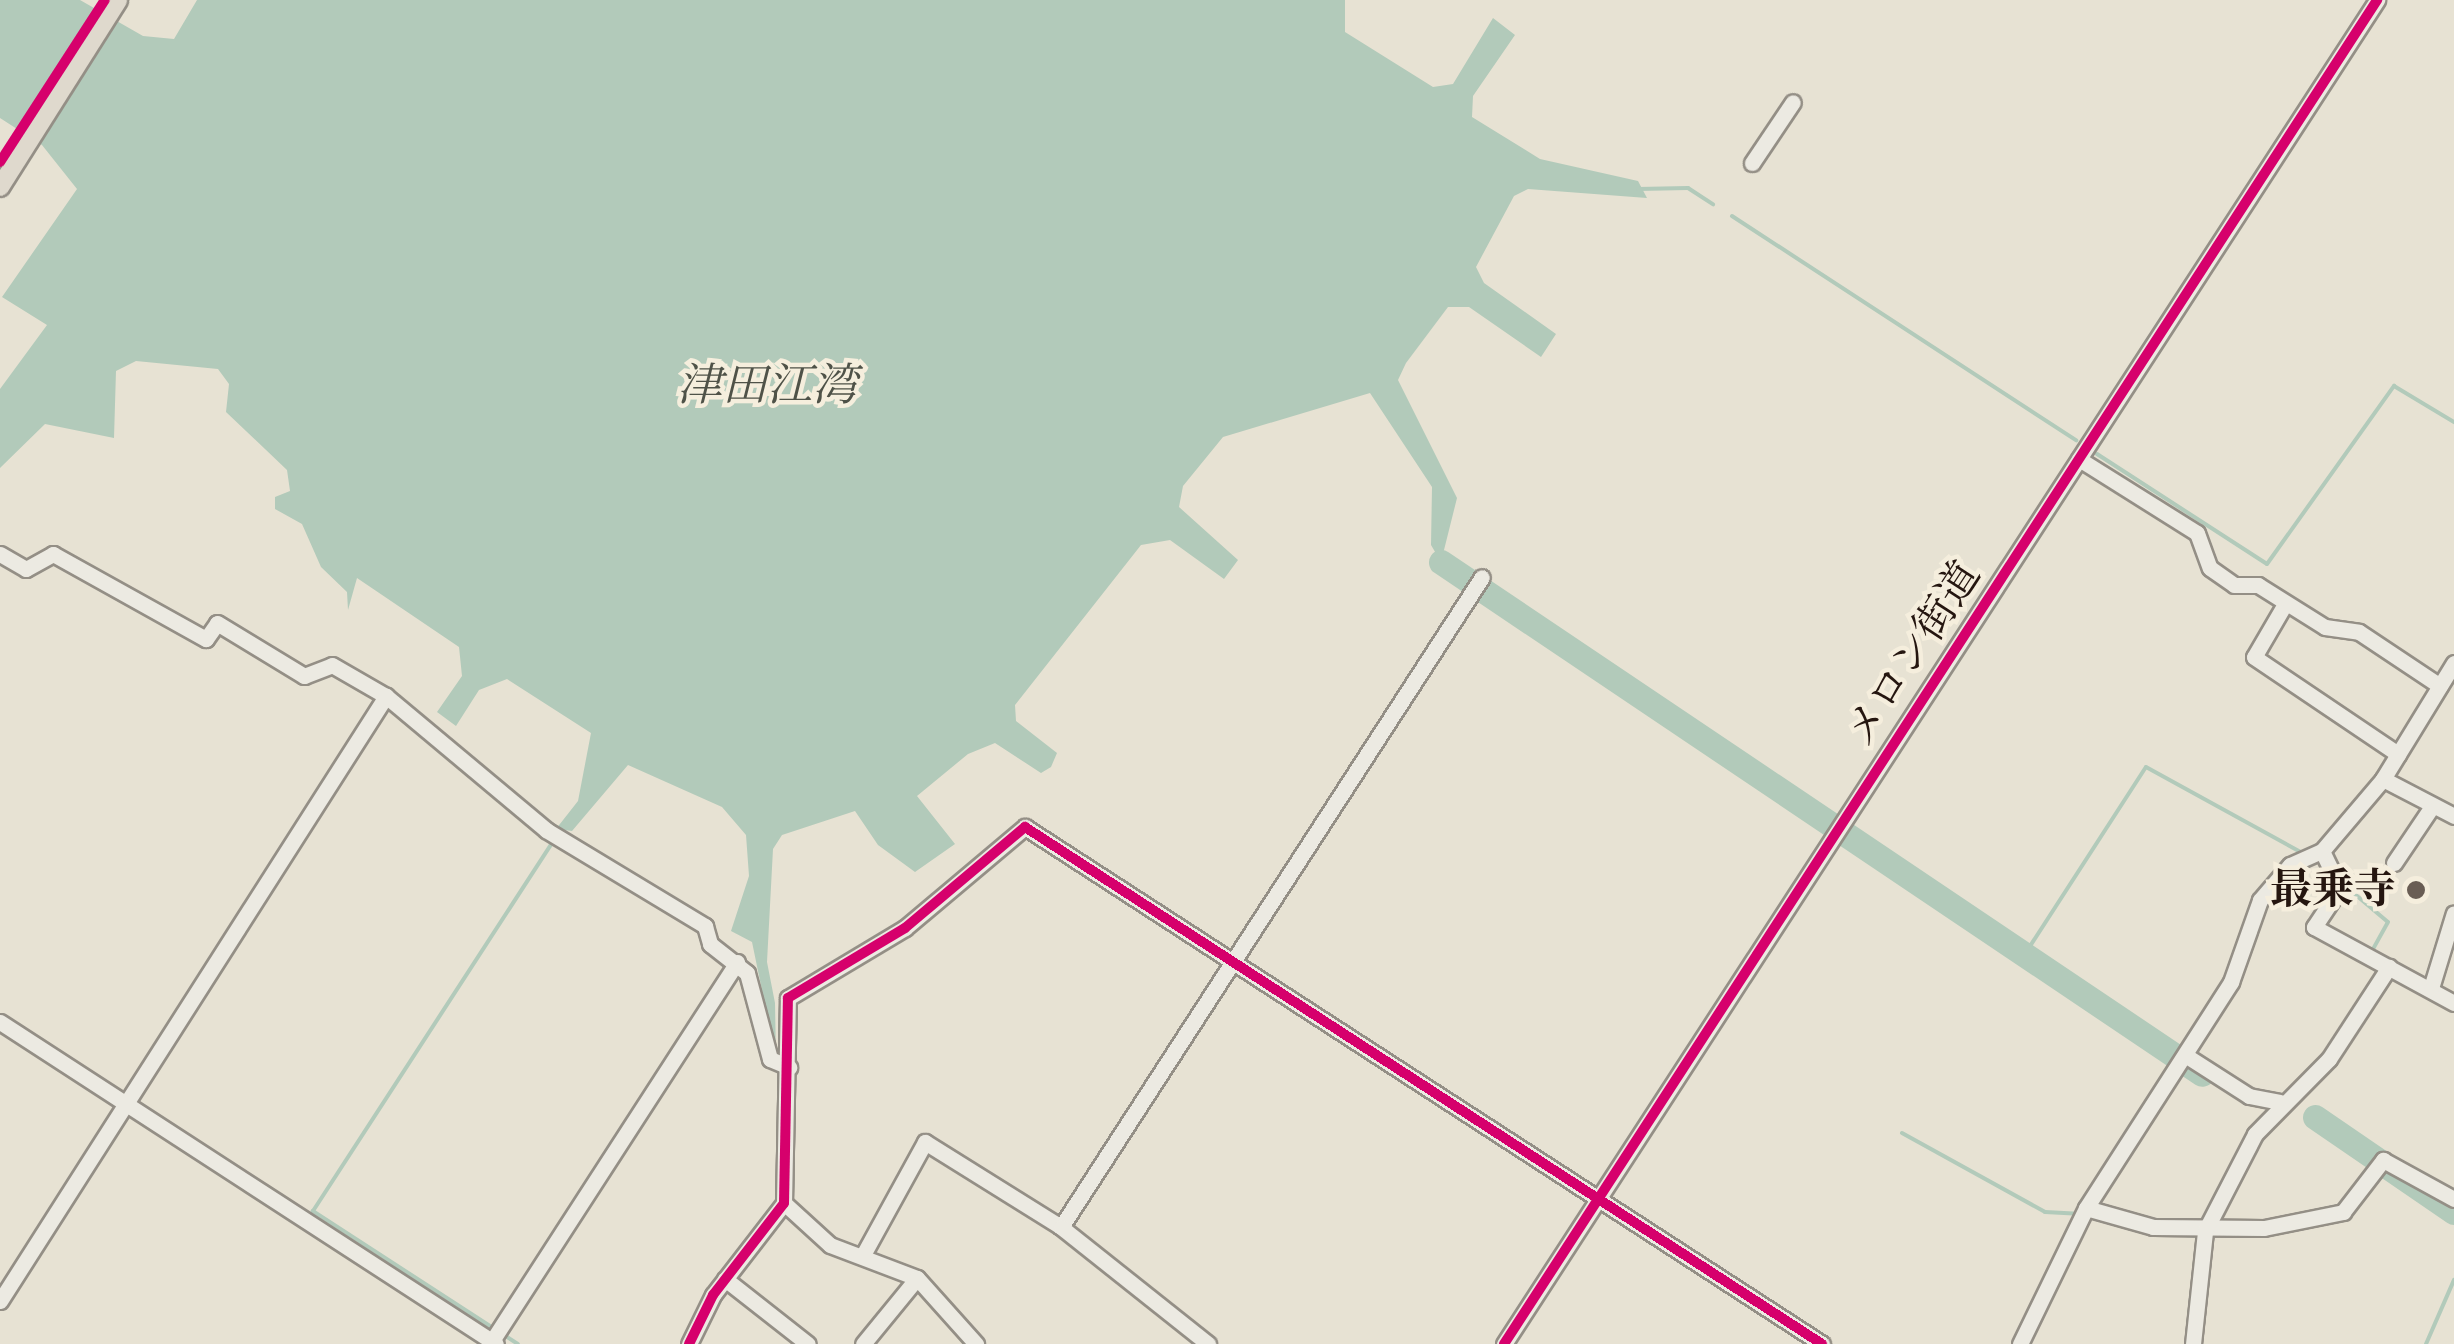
<!DOCTYPE html>
<meta charset="utf-8">
<style>
body{margin:0}
#map{position:relative;width:2454px;height:1344px;overflow:hidden;background:#e7e2d3;font-family:Cardo,"Noto Serif JP",serif}
div>[style]{position:absolute}
[style*='--x']{left:calc(var(--x)*1px);top:calc(var(--y)*1px);width:calc(var(--w)*1px);rotate:calc(var(--a)*1deg)}
.water>*{inset:0;background:#b2caba}
.stream>*{height:4px;margin:-2px;padding:0 2px;transform-origin:2px;border-radius:2px;background:#b2caba}
.river>*{height:25px;margin:-12.5px;padding:0 12.5px;transform-origin:12.5px;border-radius:12.5px;background:#b2caba}
.roads{filter:drop-shadow(2px 0 #948f86) drop-shadow(-2px 0 #948f86) drop-shadow(0 2px #948f86) drop-shadow(0 -2px #948f86)}
.minor>*{height:15px;margin:-7.5px;padding:0 7.5px;transform-origin:7.5px;border-radius:7.5px;background:#eceae2}
.major>*{height:18px;margin:-9px;padding:0 9px;transform-origin:9px;border-radius:9px;background:#dfd9cd}
.cycleway>*{height:10px;margin:-5px;padding:0 5px;transform-origin:5px;border-radius:5px;background:#d6006c}
.dots>*{width:28px;height:28px;translate:-50% -50%;box-sizing:border-box;border:5px solid #f5eedd;border-radius:50%}
span{translate:-50% -50%;white-space:nowrap;text-align:center;line-height:1.15;-webkit-text-stroke:9px #f5eedd;paint-order:stroke}
.street-label{font-size:42px;color:#251610}
.poi-label{font-size:42px;color:#251610;font-weight:700}
.right{translate:-100% -50%;text-align:right}
.water-label{font-size:45px;color:#4f5248;font-style:italic}
</style>
<div id="map">
<div class="water">
<i style="clip-path:polygon(0 0,80px 0,143px 36px,174px 39px,197px 0,1345px 0,1345px 32px,1433px 87px,1453px 84px,1493px 18px,1515px 35px,1473px 96px,1472px 117px,1540px 159px,1638px 181px,1647px 198px,1528px 189px,1514px 196px,1476px 267px,1484px 283px,1556px 334px,1541px 357px,1469px 307px,1448px 307px,1406px 363px,1398px 380px,1457px 498px,1441px 562px,1431px 545px,1432px 487px,1370px 393px,1223px 437px,1183px 486px,1179px 507px,1238px 560px,1224px 579px,1170px 540px,1141px 545px,1015px 705px,1016px 721px,1057px 753px,1051px 767px,1041px 773px,995px 743px,968px 754px,917px 796px,955px 844px,915px 872px,878px 845px,855px 811px,782px 835px,773px 849px,767px 962px,775px 1003px,776px 1058px,752px 942px,731px 931px,749px 876px,746px 835px,722px 807px,628px 765px,572px 831px,556px 829px,578px 801px,591px 733px,507px 679px,479px 690px,456px 726px,437px 712px,462px 676px,459px 647px,357px 578px,348px 610px,347px 592px,321px 567px,302px 524px,275px 509px,275px 497px,290px 491px,287px 470px,226px 412px,229px 384px,218px 369px,136px 361px,116px 371px,114px 438px,45px 424px,0 468px,0 389px,47px 325px,2px 297px,77px 189px,42px 145px,0 118px)"></i>
</div>
<div class="stream">
<i style="--x:1638;--y:189;--w:50;--a:-1.1"></i>
<i style="--x:1688;--y:188;--w:30;--a:33"></i>
<i style="--x:1732;--y:216;--w:411;--a:33.1"></i>
<i style="--x:2097;--y:454;--w:202;--a:32.9"></i>
<i style="--x:2267;--y:564;--w:219;--a:-54.5"></i>
<i style="--x:2394;--y:386;--w:70;--a:31"></i>
<i style="--x:2344;--y:885;--w:57;--a:40.1"></i>
<i style="--x:2388;--y:922;--w:33;--a:119"></i>
<i style="--x:2023;--y:957;--w:226;--a:-57.1"></i>
<i style="--x:2146;--y:767;--w:180;--a:28.8"></i>
<i style="--x:1902;--y:1133;--w:163;--a:28.9"></i>
<i style="--x:2045;--y:1212;--w:33;--a:3"></i>
<i style="--x:2088;--y:1216;--w:45;--a:16.8"></i>
<i style="--x:2170;--y:1234;--w:30;--a:4"></i>
<i style="--x:493;--y:1328;--w:215;--a:-147"></i>
<i style="--x:313;--y:1211;--w:439;--a:-57"></i>
<i style="--x:501;--y:1333;--w:20;--a:33"></i>
<i style="--x:2426;--y:1344;--w:70;--a:-66.4"></i>
</div>
<div class="river">
<i style="--x:1441;--y:562;--w:917;--a:33.93"></i>
<i style="--x:2315;--y:1117;--w:168;--a:34.4"></i>
</div>
<div class="roads">
<div class="minor">
<i style="--x:1752;--y:163;--w:73;--a:-56.1"></i>
<i style="--x:2079;--y:459;--w:139;--a:32.1"></i>
<i style="--x:2197;--y:533;--w:37;--a:70"></i>
<i style="--x:2210;--y:568;--w:29;--a:35"></i>
<i style="--x:2234;--y:585;--w:24;--a:0"></i>
<i style="--x:2258;--y:585;--w:79;--a:32.1"></i>
<i style="--x:2325;--y:627;--w:34;--a:8"></i>
<i style="--x:2359;--y:632;--w:97;--a:33.7"></i>
<i style="--x:0;--y:554;--w:30;--a:30"></i>
<i style="--x:26;--y:569;--w:31;--a:-29"></i>
<i style="--x:53;--y:554;--w:175;--a:29.1"></i>
<i style="--x:206;--y:639;--w:19;--a:-55"></i>
<i style="--x:217;--y:623;--w:102;--a:31.3"></i>
<i style="--x:304;--y:676;--w:30;--a:-21"></i>
<i style="--x:332;--y:665;--w:62;--a:29.9"></i>
<i style="--x:386;--y:696;--w:209;--a:39.9"></i>
<i style="--x:546;--y:830;--w:186;--a:31.1"></i>
<i style="--x:705;--y:926;--w:19;--a:74"></i>
<i style="--x:710;--y:944;--w:47;--a:38.1"></i>
<i style="--x:747;--y:973;--w:89;--a:75"></i>
<i style="--x:770;--y:1059;--w:21;--a:23"></i>
<i style="--x:2285;--y:604;--w:61;--a:120.3"></i>
<i style="--x:2254;--y:657;--w:174;--a:34"></i>
<i style="--x:2454;--y:663;--w:136;--a:121.5"></i>
<i style="--x:2383;--y:779;--w:94;--a:130.3"></i>
<i style="--x:2322;--y:851;--w:41;--a:64.1"></i>
<i style="--x:2340;--y:888;--w:47;--a:123.7"></i>
<i style="--x:2314;--y:927;--w:159;--a:28.5"></i>
<i style="--x:2383;--y:779;--w:80;--a:27.5"></i>
<i style="--x:2394;--y:863;--w:66;--a:-56.1"></i>
<i style="--x:2431;--y:988;--w:78;--a:-73"></i>
<i style="--x:0;--y:1022;--w:591;--a:32.99"></i>
<i style="--x:2185;--y:1055;--w:76;--a:32.6"></i>
<i style="--x:2249;--y:1096;--w:31;--a:11"></i>
<i style="--x:784;--y:1203;--w:62;--a:42.4"></i>
<i style="--x:830;--y:1245;--w:93;--a:20.8"></i>
<i style="--x:917;--y:1278;--w:89;--a:48.2"></i>
<i style="--x:2086;--y:1208;--w:70;--a:15.8"></i>
<i style="--x:2153;--y:1227;--w:111;--a:0.5"></i>
<i style="--x:2264;--y:1228;--w:81;--a:-11.4"></i>
<i style="--x:2343;--y:1212;--w:66;--a:-52.4"></i>
<i style="--x:2383;--y:1160;--w:81;--a:28.8"></i>
<i style="--x:1061;--y:1227;--w:774;--a:-57.07"></i>
<i style="--x:863;--y:1255;--w:129;--a:-61.2"></i>
<i style="--x:925;--y:1142;--w:160;--a:32"></i>
<i style="--x:1061;--y:1227;--w:188;--a:38.5"></i>
<i style="--x:725;--y:1279;--w:105;--a:38.1"></i>
<i style="--x:0;--y:1301;--w:718;--a:-57.46"></i>
<i style="--x:490;--y:1344;--w:455;--a:-57.1"></i>
<i style="--x:689;--y:1344;--w:55;--a:-63.9"></i>
<i style="--x:713;--y:1295;--w:116;--a:-52.3"></i>
<i style="--x:784;--y:1203;--w:205;--a:-88.9"></i>
<i style="--x:788;--y:998;--w:136;--a:-30.9"></i>
<i style="--x:905;--y:928;--w:157;--a:-40.1"></i>
<i style="--x:1025;--y:827;--w:950;--a:32.97"></i>
<i style="--x:863;--y:1344;--w:85;--a:-50.7"></i>
<i style="--x:1504;--y:1344;--w:1603;--a:-56.99"></i>
<i style="--x:2020;--y:1344;--w:151;--a:-64.1"></i>
<i style="--x:2086;--y:1208;--w:269;--a:-57.3"></i>
<i style="--x:2231;--y:982;--w:87;--a:-70.5"></i>
<i style="--x:2260;--y:900;--w:46;--a:-49.4"></i>
<i style="--x:2290;--y:865;--w:35;--a:-24"></i>
<i style="--x:2193;--y:1344;--w:114;--a:-83.9"></i>
<i style="--x:2205;--y:1231;--w:109;--a:-62.7"></i>
<i style="--x:2255;--y:1134;--w:105;--a:-45.4"></i>
<i style="--x:2329;--y:1059;--w:110;--a:-56.9"></i>
</div>
<div class="major">
<i style="--x:0;--y:187;--w:221;--a:-57.7"></i>
</div>
</div>
<div class="cycleway">
<i style="--x:0;--y:162;--w:193;--a:-57.1"></i>
<i style="--x:689;--y:1344;--w:55;--a:-63.9"></i>
<i style="--x:713;--y:1295;--w:116;--a:-52.3"></i>
<i style="--x:784;--y:1203;--w:205;--a:-88.9"></i>
<i style="--x:788;--y:998;--w:136;--a:-30.9"></i>
<i style="--x:905;--y:928;--w:157;--a:-40.1"></i>
<i style="--x:1025;--y:827;--w:950;--a:32.97"></i>
<i style="--x:1504;--y:1344;--w:1603;--a:-56.99"></i>
</div>
<div class="dots">
<i style="left:2416px;top:890px;background:#695d54"></i>
</div>
<div class="street-label">
<span style="left:1913px;top:654px;rotate:-57deg">メロン街道</span>
</div>
<div class="poi-label">
<span class="right" style="left:2396px;top:890px">最乗寺</span>
</div>
<div class="water-label">
<span style="left:767px;top:386px">津田江湾</span>
</div>
</div>
